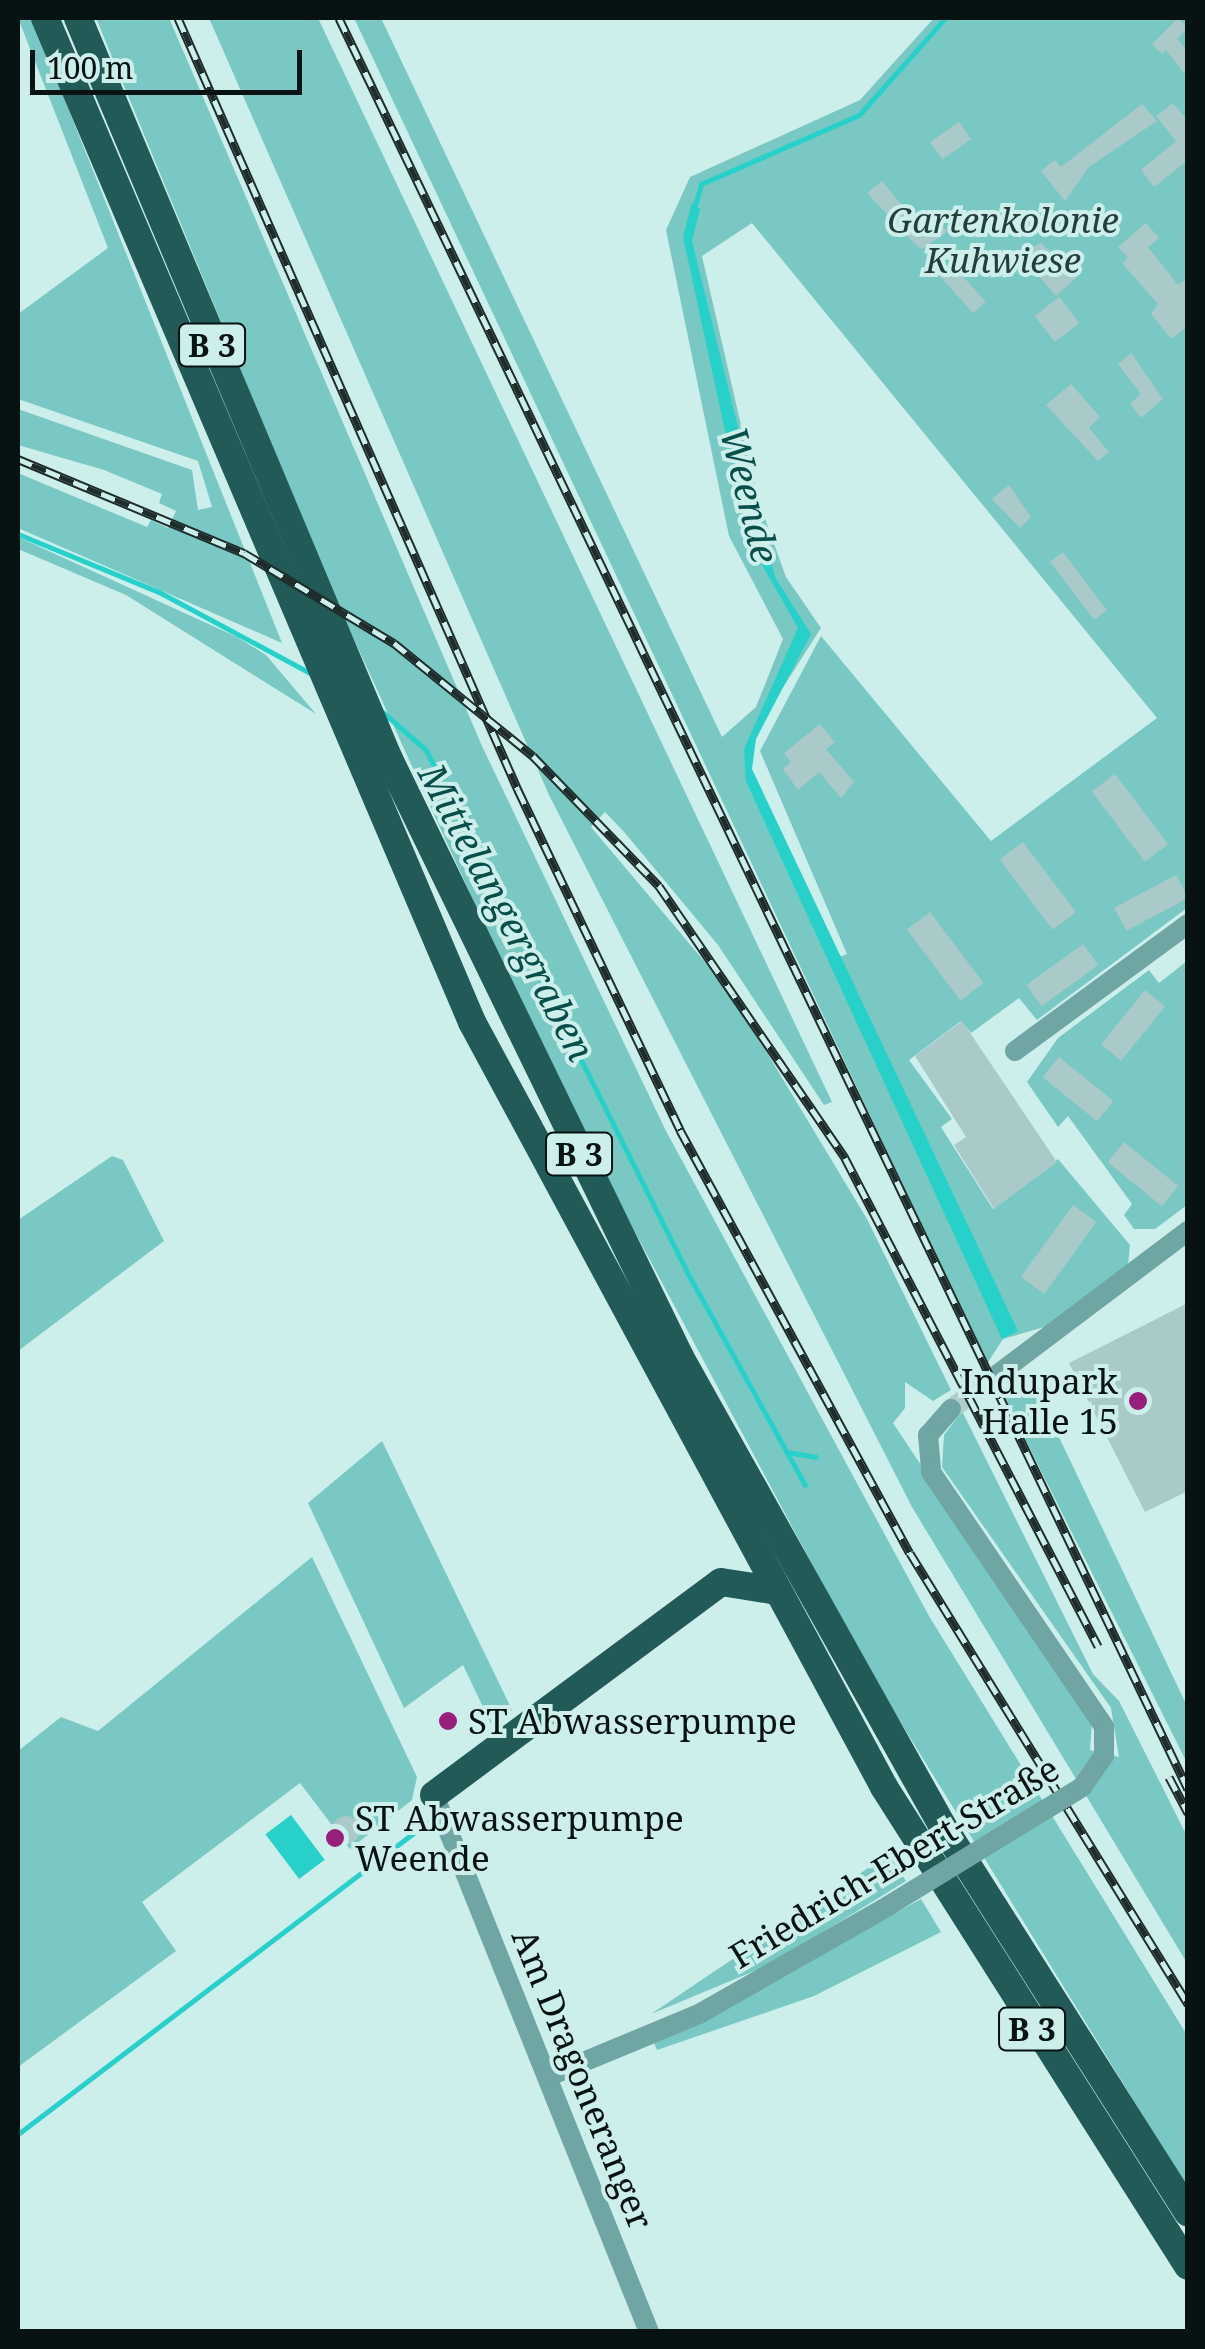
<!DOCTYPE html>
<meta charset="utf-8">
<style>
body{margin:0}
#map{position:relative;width:1205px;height:2349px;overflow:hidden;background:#cdefec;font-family:"Noto Serif",serif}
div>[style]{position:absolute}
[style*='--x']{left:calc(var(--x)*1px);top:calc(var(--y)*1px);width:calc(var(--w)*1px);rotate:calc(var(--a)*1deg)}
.green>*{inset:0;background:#7ac8c3}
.water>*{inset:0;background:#27d1ca;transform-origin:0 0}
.stream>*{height:5px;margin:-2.5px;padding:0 2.5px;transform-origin:2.5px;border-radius:2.5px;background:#27d1ca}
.building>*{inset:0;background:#a9cac8;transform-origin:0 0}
.round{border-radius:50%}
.minor-tunnel>*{height:20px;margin-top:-10px;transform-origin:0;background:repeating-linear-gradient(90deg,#afcecb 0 20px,transparent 0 30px)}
.minor>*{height:20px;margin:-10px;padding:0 10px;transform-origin:10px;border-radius:10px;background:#6fa5a2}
.trunk>*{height:28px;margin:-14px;padding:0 14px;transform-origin:14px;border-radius:14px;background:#225a57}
.rail>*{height:9px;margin-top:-4.5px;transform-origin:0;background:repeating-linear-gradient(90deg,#cdefec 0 15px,#1e2c2b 0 30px);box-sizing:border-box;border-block:2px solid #1e2c2b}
.minor-bridge>*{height:20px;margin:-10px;padding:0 10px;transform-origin:10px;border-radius:10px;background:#6fa5a2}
.dots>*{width:28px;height:28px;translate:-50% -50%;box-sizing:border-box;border:5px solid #cdefec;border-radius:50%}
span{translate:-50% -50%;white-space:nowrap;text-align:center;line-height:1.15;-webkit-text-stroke:8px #cdefec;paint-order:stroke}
.shield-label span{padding:2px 8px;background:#cdefec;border:2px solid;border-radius:8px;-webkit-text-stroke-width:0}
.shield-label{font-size:32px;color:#071312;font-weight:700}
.park-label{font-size:35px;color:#253e3d;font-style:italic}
.poi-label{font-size:35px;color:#071312}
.right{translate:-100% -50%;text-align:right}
.left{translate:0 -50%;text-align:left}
.street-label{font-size:35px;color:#071312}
.water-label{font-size:38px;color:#084e4b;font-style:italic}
.frame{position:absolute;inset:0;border:20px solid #071312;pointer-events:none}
.scale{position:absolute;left:30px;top:50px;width:272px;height:45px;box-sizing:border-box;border:5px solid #071312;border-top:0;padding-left:12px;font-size:30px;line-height:35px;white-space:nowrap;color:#071312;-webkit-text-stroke:8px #cdefec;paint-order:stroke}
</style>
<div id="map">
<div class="green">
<i style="clip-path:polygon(18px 18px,32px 18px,282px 643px,18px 528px,18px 473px,147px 527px,151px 520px,168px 528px,176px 511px,159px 503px,162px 494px,104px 470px,18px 445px,18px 409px,192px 470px,198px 510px,212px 507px,198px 461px,18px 399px,18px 314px,108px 248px)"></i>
<i style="clip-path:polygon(96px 18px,169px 18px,482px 746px,666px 1131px,929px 1616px,1187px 2035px,1187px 2187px,869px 1671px,563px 1097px,332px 591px)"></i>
<i style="clip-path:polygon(209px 18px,318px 18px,832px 1102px,824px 1105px,718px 945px,625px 833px,605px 812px,591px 827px,731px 993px,867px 1219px,951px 1390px,933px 1401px,905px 1382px,905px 1408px,893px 1423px,1092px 1722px,1090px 1750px,1119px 1757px,1111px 1708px,942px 1467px,944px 1435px,962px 1411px,1093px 1674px,1119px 1701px,1187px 1836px,1187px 1963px,912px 1507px,549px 795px)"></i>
<i style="clip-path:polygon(evenodd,354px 18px,381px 18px,722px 737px,756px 707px,783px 639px,729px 536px,666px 230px,690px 177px,860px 100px,934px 18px,1187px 18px,1187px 908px,1037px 1020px,1019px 998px,971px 1033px,961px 1021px,909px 1060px,952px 1119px,941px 1127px,993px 1209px,1058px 1159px,1130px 1245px,1128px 1265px,1051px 1325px,1003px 1339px,987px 1364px,354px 18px,752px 223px,1157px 718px,991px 841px,821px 636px,760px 751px,847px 954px,829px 961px,746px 782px,750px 739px,821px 628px,786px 577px,758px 499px,702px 256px,752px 223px)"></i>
<i style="clip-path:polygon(18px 537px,237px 637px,266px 655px,316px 714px,126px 595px,18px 549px)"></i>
<i style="clip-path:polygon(1187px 961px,1187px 1205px,1155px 1229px,1134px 1229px,1124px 1215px,1132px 1204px,1068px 1116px,1058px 1127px,1027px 1082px,1058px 1038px,1149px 970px,1159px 983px)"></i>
<i style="clip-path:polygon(112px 1156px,123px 1160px,164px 1241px,18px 1351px,18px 1220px)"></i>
<i style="clip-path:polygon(1029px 1374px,1187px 1706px,1187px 1763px,1001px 1391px)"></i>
<i style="clip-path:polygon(382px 1441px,512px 1710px,492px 1726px,463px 1665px,404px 1708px,308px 1503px)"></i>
<i style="clip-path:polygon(312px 1557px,417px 1777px,412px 1800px,350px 1849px,300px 1783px,142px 1902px,176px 1951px,18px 2067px,18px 1751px,61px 1717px,98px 1731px)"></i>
<i style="clip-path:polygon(889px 1854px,906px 1881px,771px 1964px,651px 2014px)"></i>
<i style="clip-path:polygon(921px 1899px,941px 1932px,814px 1996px,657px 2050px,654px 2043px)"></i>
</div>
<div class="water">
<i style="clip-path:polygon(692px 202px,700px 209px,692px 241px,775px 577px,811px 634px,756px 739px,752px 769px,1018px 1331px,1002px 1339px,746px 782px,744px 749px,798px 628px,749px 542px,683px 237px)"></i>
<i style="left:291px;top:1815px;width:56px;height:32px;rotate:53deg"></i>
</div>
<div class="stream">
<i style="--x:694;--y:209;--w:26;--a:-74"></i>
<i style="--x:701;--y:184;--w:172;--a:-23.6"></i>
<i style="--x:859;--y:115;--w:130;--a:-48.4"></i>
<i style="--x:18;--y:534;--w:152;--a:22.4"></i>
<i style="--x:159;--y:592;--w:174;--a:28.2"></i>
<i style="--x:379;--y:709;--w:62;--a:41.1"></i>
<i style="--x:426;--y:750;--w:586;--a:63.43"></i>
<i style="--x:688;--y:1274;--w:241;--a:61"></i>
<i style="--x:786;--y:1452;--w:30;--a:9"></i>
<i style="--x:18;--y:2134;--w:520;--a:-37.27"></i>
</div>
<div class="building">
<i style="left:1178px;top:18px;width:14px;height:37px;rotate:45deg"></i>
<i style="clip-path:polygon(1175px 36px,1188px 52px,1188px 78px,1162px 45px)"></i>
<i style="clip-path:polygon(1173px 103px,1188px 121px,1188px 160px,1154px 187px,1141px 170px,1176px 141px,1156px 116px)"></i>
<i style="clip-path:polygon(1142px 104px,1157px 121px,1089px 167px,1065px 201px,1041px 171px,1055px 160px,1061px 167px)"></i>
<i style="left:959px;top:122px;width:21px;height:35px;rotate:55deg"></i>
<i style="clip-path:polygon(882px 181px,918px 225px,933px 212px,947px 232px,922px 249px,915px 244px,867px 193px)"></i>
<i style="clip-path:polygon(1146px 223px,1159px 238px,1148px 247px,1178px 285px,1188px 278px,1188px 326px,1171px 339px,1151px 314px,1158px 304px,1122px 263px,1128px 258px,1118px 247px)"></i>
<i style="clip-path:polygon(1041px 243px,1077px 277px,1056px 296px,1020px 254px)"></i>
<i style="left:951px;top:263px;width:52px;height:17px;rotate:48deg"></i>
<i style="left:1059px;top:297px;width:33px;height:31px;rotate:52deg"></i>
<i style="clip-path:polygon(1131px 353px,1163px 399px,1141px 418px,1130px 404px,1141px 394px,1118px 364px)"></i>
<i style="clip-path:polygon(1071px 384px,1100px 417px,1089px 428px,1109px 452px,1098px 461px,1046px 405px)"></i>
<i style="clip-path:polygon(1009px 485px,1031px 517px,1020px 528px,992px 499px)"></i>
<i style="left:1063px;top:552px;width:73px;height:16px;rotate:53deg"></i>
<i style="clip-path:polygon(820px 724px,835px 742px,826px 749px,854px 782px,841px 798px,819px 772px,798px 790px,783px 769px,791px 762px,784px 753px)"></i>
<i style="left:1115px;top:774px;width:88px;height:29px;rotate:53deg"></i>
<i style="left:1023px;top:842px;width:88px;height:29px;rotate:53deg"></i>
<i style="left:1176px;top:875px;width:26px;height:70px;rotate:62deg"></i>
<i style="left:930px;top:912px;width:89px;height:29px;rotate:53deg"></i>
<i style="left:1083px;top:944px;width:26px;height:70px;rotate:54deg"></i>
<i style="left:1145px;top:990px;width:26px;height:70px;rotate:39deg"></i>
<i style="clip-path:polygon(962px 1021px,1057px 1162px,994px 1209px,954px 1145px,966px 1137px,915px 1056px)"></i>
<i style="left:1059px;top:1057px;width:70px;height:26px;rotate:39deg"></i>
<i style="left:1124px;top:1142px;width:70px;height:26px;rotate:39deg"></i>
<i style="left:1073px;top:1205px;width:29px;height:89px;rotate:36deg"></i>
<i style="clip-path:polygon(1188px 1303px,1188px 1491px,1145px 1512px,1069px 1363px)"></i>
<i class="round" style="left:332px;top:1816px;width:28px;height:28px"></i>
</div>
<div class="minor-tunnel">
<i style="--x:951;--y:1409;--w:59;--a:-36.7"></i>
</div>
<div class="minor">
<i style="--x:1015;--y:1051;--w:215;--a:-36.3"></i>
<i style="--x:998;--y:1374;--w:238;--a:-37"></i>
<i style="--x:951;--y:1409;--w:35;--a:131"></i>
<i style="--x:928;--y:1435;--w:37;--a:85"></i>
<i style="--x:931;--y:1472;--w:308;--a:55.8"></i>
<i style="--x:434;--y:1795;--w:578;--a:68.18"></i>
<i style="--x:547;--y:2077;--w:165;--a:-22.5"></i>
<i style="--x:699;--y:2014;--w:218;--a:-29.7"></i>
</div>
<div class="trunk">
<i style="--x:45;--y:18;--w:1091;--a:66.96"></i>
<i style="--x:472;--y:1022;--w:869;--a:61.69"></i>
<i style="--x:884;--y:1787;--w:567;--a:57.6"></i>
<i style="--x:78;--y:18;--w:801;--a:67.24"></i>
<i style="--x:388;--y:757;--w:667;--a:64.05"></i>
<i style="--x:680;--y:1357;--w:536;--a:60.76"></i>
<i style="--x:942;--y:1825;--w:459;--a:57.6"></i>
<i style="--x:434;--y:1795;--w:357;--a:-36.6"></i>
<i style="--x:721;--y:1582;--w:52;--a:8.9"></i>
</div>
<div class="rail">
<i style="--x:178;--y:18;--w:844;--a:66.23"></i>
<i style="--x:518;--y:790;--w:377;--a:64.5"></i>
<i style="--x:680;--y:1130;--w:481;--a:61.5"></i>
<i style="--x:910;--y:1553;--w:530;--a:58.35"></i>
<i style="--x:339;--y:18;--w:1964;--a:64.39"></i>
<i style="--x:18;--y:459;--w:245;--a:22.6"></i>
<i style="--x:244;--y:553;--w:175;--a:31"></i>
<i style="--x:394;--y:643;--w:179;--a:39.1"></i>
<i style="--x:533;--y:756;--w:181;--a:45.9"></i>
<i style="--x:659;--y:886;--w:330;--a:55.6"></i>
<i style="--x:845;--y:1158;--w:550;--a:62.6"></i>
<i style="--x:1169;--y:1777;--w:41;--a:62.2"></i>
</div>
<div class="minor-bridge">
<i style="--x:888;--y:1906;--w:228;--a:-31.5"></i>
<i style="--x:1082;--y:1787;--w:38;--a:-55"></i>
<i style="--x:1104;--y:1756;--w:29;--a:-90"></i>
</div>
<div class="dots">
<i style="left:1138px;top:1401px;background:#971e79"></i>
<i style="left:448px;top:1721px;background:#971e79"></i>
<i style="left:335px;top:1838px;background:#971e79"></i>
</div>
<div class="shield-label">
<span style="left:212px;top:345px">B 3</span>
<span style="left:579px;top:1154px">B 3</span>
<span style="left:1032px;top:2029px">B 3</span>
</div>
<div class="park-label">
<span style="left:1003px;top:240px">Gartenkolonie<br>Kuhwiese</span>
</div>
<div class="poi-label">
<span class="right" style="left:1118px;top:1401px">Indupark<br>Halle 15</span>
<span class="left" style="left:468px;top:1721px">ST Abwasserpumpe</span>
<span class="left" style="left:355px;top:1838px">ST Abwasserpumpe<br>Weende</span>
</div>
<div class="street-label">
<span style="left:894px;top:1862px;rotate:-31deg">Friedrich-Ebert-Straße</span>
<span style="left:583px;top:2079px;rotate:68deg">Am Dragoneranger</span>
</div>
<div class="water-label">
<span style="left:750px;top:495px;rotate:76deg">Weende</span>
<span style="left:507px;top:912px;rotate:62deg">Mittelangergraben</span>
</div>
<div class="frame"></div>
<div class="scale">100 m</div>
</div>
